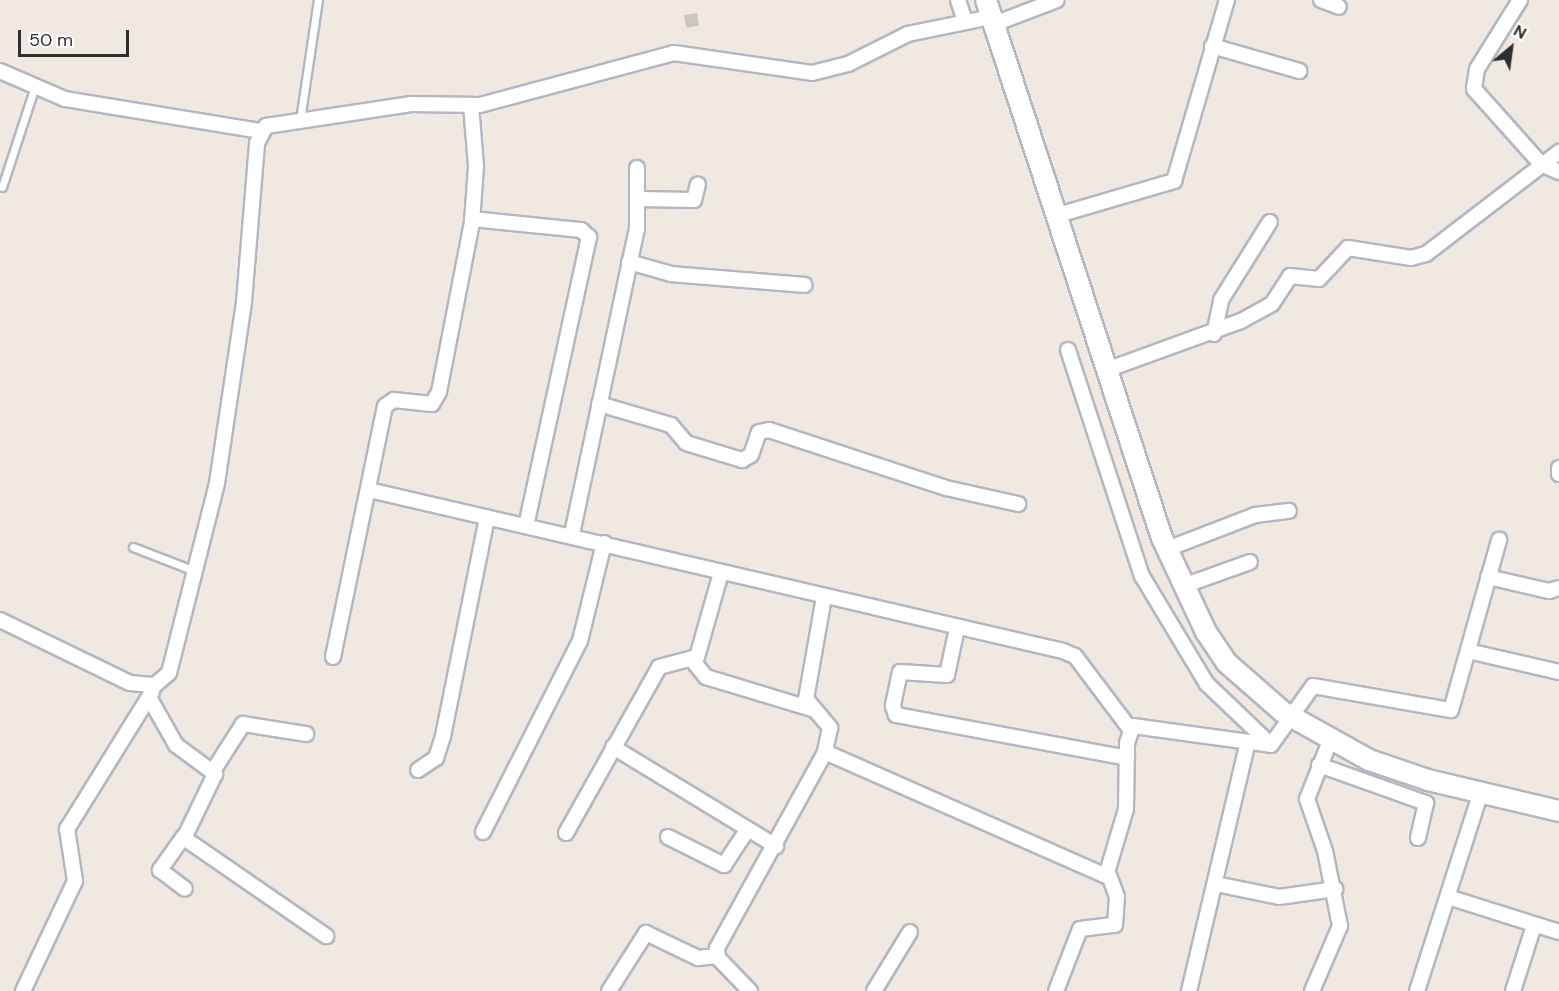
<!DOCTYPE html>
<style>
body{margin:0}
#map{position:relative;width:1559px;height:991px;overflow:hidden;background:#efe9e1;font-family:"DM Sans",sans-serif}
div>[style]{position:absolute}
[style*='--x']{left:calc(var(--x)*1px);top:calc(var(--y)*1px);width:calc(var(--w)*1px);rotate:calc(var(--a)*1deg)}
.building>*{inset:0;background:#cbc7bf;transform-origin:0 0}
.roads{filter:drop-shadow(2px 0 #b4b7c1) drop-shadow(-2px 0 #b4b7c1) drop-shadow(0 2px #b4b7c1) drop-shadow(0 -2px #b4b7c1)}
.lane>*{height:7px;margin:-3.5px;padding:0 3.5px;transform-origin:3.5px;border-radius:3.5px;background:#fff}
.street>*{height:14px;margin:-7px;padding:0 7px;transform-origin:7px;border-radius:7px;background:#fff}
.secondary>*{height:20px;margin:-10px;padding:0 10px;transform-origin:10px;border-radius:10px;background:#fff}
span{translate:-50% -50%;white-space:nowrap;text-align:center;line-height:1.15;-webkit-text-stroke:4.5px #fff;paint-order:stroke}
.north{position:absolute;left:1481px;top:18px;width:60px;height:60px;-webkit-text-stroke:4px #fff;paint-order:stroke;rotate:29deg;font-size:16px;font-weight:700;line-height:24px;text-align:center;color:#2e2e2e}
.north::after{content:'';display:block;margin:auto;width:21px;height:27px;background:#2e2e2e;clip-path:polygon(50% 0,100% 100%,50% 72%,0 100%)}
.scale{position:absolute;left:18px;top:30px;width:111px;height:27px;box-sizing:border-box;border:3px solid #2e2e2e;border-top:0;padding-left:8px;font-size:18px;line-height:21px;white-space:nowrap;color:#2e2e2e;-webkit-text-stroke:4px #fff;paint-order:stroke}
</style>
<div id="map">
<div class="building">
<i style="left:697px;top:13px;width:13px;height:13px;rotate:81deg"></i>
</div>
<div class="roads">
<div class="lane">
<i style="--x:300;--y:120;--w:121;--a:-81.5"></i>
<i style="--x:2;--y:187;--w:103;--a:-71.9"></i>
<i style="--x:133;--y:547;--w:66;--a:21.2"></i>
</div>
<div class="street">
<i style="--x:958;--y:0;--w:22;--a:72"></i>
<i style="--x:1321;--y:0;--w:19;--a:21"></i>
<i style="--x:1520;--y:0;--w:81;--a:121.9"></i>
<i style="--x:1477;--y:69;--w:20;--a:99"></i>
<i style="--x:1474;--y:89;--w:101;--a:48.2"></i>
<i style="--x:1541;--y:164;--w:20;--a:24"></i>
<i style="--x:994;--y:24;--w:67;--a:-20.9"></i>
<i style="--x:1212;--y:46;--w:91;--a:16"></i>
<i style="--x:0;--y:71;--w:71;--a:23.3"></i>
<i style="--x:65;--y:99;--w:198;--a:9.3"></i>
<i style="--x:638;--y:199;--w:56;--a:1"></i>
<i style="--x:694;--y:200;--w:16;--a:-76"></i>
<i style="--x:1058;--y:215;--w:121;--a:-16.3"></i>
<i style="--x:1174;--y:181;--w:189;--a:-73.7"></i>
<i style="--x:472;--y:219;--w:110;--a:5.8"></i>
<i style="--x:581;--y:230;--w:11;--a:41"></i>
<i style="--x:589;--y:237;--w:295;--a:102.3"></i>
<i style="--x:629;--y:262;--w:44;--a:15.9"></i>
<i style="--x:671;--y:274;--w:134;--a:4.7"></i>
<i style="--x:1214;--y:334;--w:35;--a:-78"></i>
<i style="--x:1221;--y:300;--w:92;--a:-57.9"></i>
<i style="--x:1068;--y:350;--w:238;--a:71.9"></i>
<i style="--x:1142;--y:576;--w:126;--a:59"></i>
<i style="--x:1207;--y:684;--w:88;--a:43.6"></i>
<i style="--x:1109;--y:369;--w:140;--a:-20"></i>
<i style="--x:1241;--y:321;--w:35;--a:-29"></i>
<i style="--x:1272;--y:304;--w:33;--a:-57"></i>
<i style="--x:1290;--y:276;--w:29;--a:6"></i>
<i style="--x:1319;--y:279;--w:42;--a:-46.9"></i>
<i style="--x:1348;--y:248;--w:64;--a:9"></i>
<i style="--x:1411;--y:258;--w:16;--a:-15"></i>
<i style="--x:1426;--y:254;--w:168;--a:-37.5"></i>
<i style="--x:599;--y:404;--w:75;--a:16.3"></i>
<i style="--x:671;--y:425;--w:23;--a:50"></i>
<i style="--x:686;--y:443;--w:59;--a:16.9"></i>
<i style="--x:742;--y:460;--w:10;--a:-29"></i>
<i style="--x:751;--y:455;--w:24;--a:-71"></i>
<i style="--x:759;--y:432;--w:10;--a:-11"></i>
<i style="--x:769;--y:430;--w:186;--a:18.1"></i>
<i style="--x:946;--y:488;--w:74;--a:12.5"></i>
<i style="--x:1559;--y:468;--w:6;--a:90"></i>
<i style="--x:369;--y:490;--w:712;--a:13.06"></i>
<i style="--x:1063;--y:651;--w:13;--a:23"></i>
<i style="--x:1075;--y:656;--w:91;--a:53"></i>
<i style="--x:572;--y:534;--w:312;--a:-78"></i>
<i style="--x:637;--y:229;--w:61;--a:-90"></i>
<i style="--x:1167;--y:549;--w:94;--a:-21.1"></i>
<i style="--x:1255;--y:515;--w:34;--a:-7"></i>
<i style="--x:1488;--y:577;--w:63;--a:12.9"></i>
<i style="--x:1549;--y:591;--w:10;--a:-17"></i>
<i style="--x:1183;--y:586;--w:71;--a:-19.7"></i>
<i style="--x:824;--y:597;--w:104;--a:100"></i>
<i style="--x:806;--y:699;--w:38;--a:50"></i>
<i style="--x:830;--y:728;--w:25;--a:102"></i>
<i style="--x:0;--y:620;--w:144;--a:25.9"></i>
<i style="--x:130;--y:683;--w:25;--a:5"></i>
<i style="--x:155;--y:685;--w:18;--a:-41"></i>
<i style="--x:169;--y:673;--w:196;--a:-75.8"></i>
<i style="--x:217;--y:483;--w:183;--a:-81.5"></i>
<i style="--x:244;--y:302;--w:160;--a:-85.3"></i>
<i style="--x:257;--y:143;--w:19;--a:-62"></i>
<i style="--x:266;--y:126;--w:147;--a:-8.6"></i>
<i style="--x:411;--y:104;--w:69;--a:0.8"></i>
<i style="--x:480;--y:105;--w:201;--a:-15"></i>
<i style="--x:674;--y:53;--w:139;--a:8.2"></i>
<i style="--x:812;--y:73;--w:37;--a:-14"></i>
<i style="--x:848;--y:64;--w:67;--a:-26.6"></i>
<i style="--x:908;--y:34;--w:85;--a:-11.6"></i>
<i style="--x:957;--y:628;--w:48;--a:102"></i>
<i style="--x:947;--y:675;--w:47;--a:-176.3"></i>
<i style="--x:900;--y:672;--w:35;--a:102"></i>
<i style="--x:893;--y:706;--w:9;--a:72"></i>
<i style="--x:896;--y:715;--w:235;--a:10.5"></i>
<i style="--x:1468;--y:651;--w:93;--a:13"></i>
<i style="--x:333;--y:657;--w:256;--a:-78.3"></i>
<i style="--x:385;--y:406;--w:11;--a:-34"></i>
<i style="--x:394;--y:400;--w:38;--a:6"></i>
<i style="--x:432;--y:404;--w:14;--a:-60"></i>
<i style="--x:439;--y:392;--w:173;--a:-79"></i>
<i style="--x:472;--y:222;--w:56;--a:-85.9"></i>
<i style="--x:476;--y:166;--w:61;--a:-94.7"></i>
<i style="--x:693;--y:661;--w:21;--a:51"></i>
<i style="--x:706;--y:677;--w:111;--a:16.8"></i>
<i style="--x:150;--y:699;--w:53;--a:60.5"></i>
<i style="--x:176;--y:745;--w:49;--a:36.6"></i>
<i style="--x:215;--y:774;--w:71;--a:115.8"></i>
<i style="--x:184;--y:838;--w:173;--a:34.6"></i>
<i style="--x:613;--y:747;--w:191;--a:31.3"></i>
<i style="--x:1319;--y:765;--w:114;--a:19.6"></i>
<i style="--x:1426;--y:803;--w:36;--a:103"></i>
<i style="--x:418;--y:770;--w:22;--a:-34"></i>
<i style="--x:436;--y:758;--w:23;--a:-72"></i>
<i style="--x:443;--y:736;--w:223;--a:-78.6"></i>
<i style="--x:213;--y:771;--w:56;--a:-57.4"></i>
<i style="--x:243;--y:724;--w:64;--a:9"></i>
<i style="--x:483;--y:832;--w:214;--a:-63.1"></i>
<i style="--x:580;--y:641;--w:101;--a:-76.2"></i>
<i style="--x:566;--y:833;--w:190;--a:-60.7"></i>
<i style="--x:659;--y:667;--w:39;--a:-15"></i>
<i style="--x:697;--y:657;--w:87;--a:-74.1"></i>
<i style="--x:184;--y:836;--w:42;--a:125.2"></i>
<i style="--x:160;--y:870;--w:31;--a:37"></i>
<i style="--x:668;--y:837;--w:63;--a:26.6"></i>
<i style="--x:724;--y:865;--w:43;--a:-56.3"></i>
<i style="--x:1216;--y:884;--w:64;--a:11.7"></i>
<i style="--x:1279;--y:897;--w:57;--a:-8.1"></i>
<i style="--x:1448;--y:897;--w:116;--a:17.5"></i>
<i style="--x:23;--y:991;--w:122;--a:-64.7"></i>
<i style="--x:75;--y:881;--w:53;--a:-98.7"></i>
<i style="--x:67;--y:829;--w:161;--a:-58.2"></i>
<i style="--x:609;--y:991;--w:69;--a:-57.5"></i>
<i style="--x:646;--y:933;--w:58;--a:25.7"></i>
<i style="--x:698;--y:958;--w:19;--a:-6"></i>
<i style="--x:750;--y:991;--w:46;--a:-134.1"></i>
<i style="--x:718;--y:958;--w:10;--a:-96"></i>
<i style="--x:717;--y:948;--w:224;--a:-61.1"></i>
<i style="--x:825;--y:752;--w:307;--a:23.8"></i>
<i style="--x:1106;--y:876;--w:70;--a:-73.4"></i>
<i style="--x:1126;--y:809;--w:66;--a:-89.1"></i>
<i style="--x:1127;--y:743;--w:18;--a:-71"></i>
<i style="--x:1133;--y:726;--w:139;--a:7.8"></i>
<i style="--x:1271;--y:745;--w:72;--a:-54.6"></i>
<i style="--x:1313;--y:686;--w:140;--a:9.9"></i>
<i style="--x:1451;--y:710;--w:177;--a:-74.2"></i>
<i style="--x:874;--y:991;--w:69;--a:-58.6"></i>
<i style="--x:1056;--y:991;--w:66;--a:-68.8"></i>
<i style="--x:1080;--y:929;--w:35;--a:-7"></i>
<i style="--x:1115;--y:925;--w:28;--a:-86"></i>
<i style="--x:1117;--y:897;--w:23;--a:-110"></i>
<i style="--x:1189;--y:991;--w:253;--a:-76.7"></i>
<i style="--x:1312;--y:991;--w:71;--a:-66.7"></i>
<i style="--x:1340;--y:926;--w:76;--a:-101.3"></i>
<i style="--x:1325;--y:851;--w:55;--a:-109.1"></i>
<i style="--x:1307;--y:799;--w:62;--a:-68.4"></i>
<i style="--x:1417;--y:991;--w:209;--a:-72.2"></i>
<i style="--x:1513;--y:991;--w:69;--a:-72.3"></i>
</div>
<div class="secondary">
<i style="--x:986;--y:0;--w:566;--a:71.89"></i>
<i style="--x:1162;--y:538;--w:104;--a:64.9"></i>
<i style="--x:1206;--y:632;--w:37;--a:56"></i>
<i style="--x:1227;--y:663;--w:74;--a:41.2"></i>
<i style="--x:1283;--y:712;--w:98;--a:29.2"></i>
<i style="--x:1369;--y:760;--w:62;--a:18.7"></i>
<i style="--x:1428;--y:780;--w:135;--a:13.3"></i>
</div>
</div>
<div class="north">N</div>
<div class="scale">50 m</div>
</div>
